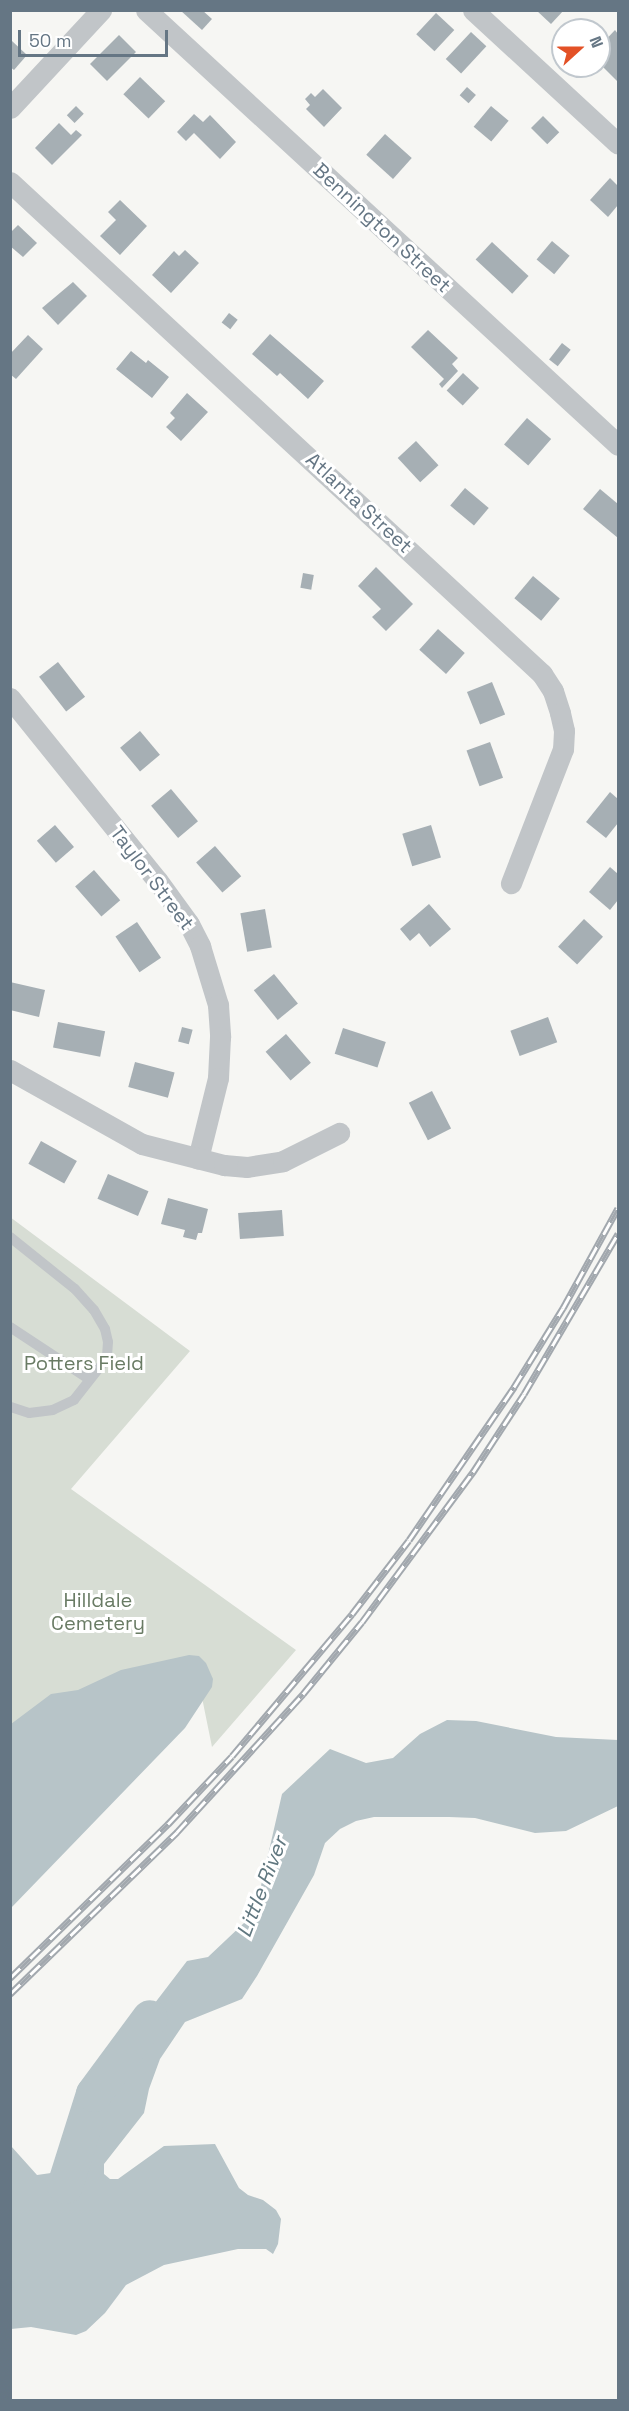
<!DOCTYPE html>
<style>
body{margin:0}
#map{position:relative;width:629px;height:2411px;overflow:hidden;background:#f6f6f3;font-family:"Space Grotesk",sans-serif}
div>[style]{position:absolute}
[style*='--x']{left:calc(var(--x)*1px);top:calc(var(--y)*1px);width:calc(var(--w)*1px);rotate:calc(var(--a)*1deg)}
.green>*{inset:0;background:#d7ddd4}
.water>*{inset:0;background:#b7c4c8}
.river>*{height:36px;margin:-18px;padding:0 18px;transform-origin:18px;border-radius:18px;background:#b7c4c8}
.building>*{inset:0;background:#a6afb4;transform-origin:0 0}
.service>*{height:10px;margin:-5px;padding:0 5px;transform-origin:5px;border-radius:5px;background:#c1c5c8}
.minor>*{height:21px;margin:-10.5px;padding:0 10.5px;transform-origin:10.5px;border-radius:10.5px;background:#c1c5c8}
.rail>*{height:7px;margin-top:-3.5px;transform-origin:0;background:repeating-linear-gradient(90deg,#fff 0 14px,#a2a8ae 0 28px);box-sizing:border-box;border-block:2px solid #a2a8ae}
span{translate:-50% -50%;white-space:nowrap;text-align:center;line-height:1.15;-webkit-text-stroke:6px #fff;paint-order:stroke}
.street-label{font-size:20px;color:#657684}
.park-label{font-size:20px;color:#697b64}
.water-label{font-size:21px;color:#617880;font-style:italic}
.frame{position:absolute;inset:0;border:12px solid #657684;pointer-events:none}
.north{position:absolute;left:551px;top:18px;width:60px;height:60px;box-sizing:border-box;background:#fff;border:2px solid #c1c8ce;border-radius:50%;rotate:69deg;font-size:16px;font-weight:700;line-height:24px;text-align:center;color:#657684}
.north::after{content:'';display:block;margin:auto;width:21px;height:27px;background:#e35126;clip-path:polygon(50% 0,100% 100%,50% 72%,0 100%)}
.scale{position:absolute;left:18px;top:30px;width:150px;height:27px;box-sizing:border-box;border:3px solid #657684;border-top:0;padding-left:8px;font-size:18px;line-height:21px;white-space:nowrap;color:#657684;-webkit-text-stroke:4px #fff;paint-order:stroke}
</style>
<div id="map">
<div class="green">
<i style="clip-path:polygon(10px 1217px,190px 1351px,71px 1489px,296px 1650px,212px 1747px,197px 1673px,11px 1754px)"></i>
</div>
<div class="water">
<i style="clip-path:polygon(189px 1655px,199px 1656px,206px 1663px,213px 1679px,212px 1687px,185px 1728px,11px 1908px,11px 1724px,51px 1694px,78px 1690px,121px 1670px)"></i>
<i style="clip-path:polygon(447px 1720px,476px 1721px,556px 1737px,618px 1740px,618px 1806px,566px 1831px,535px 1833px,475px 1818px,449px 1817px,374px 1817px,356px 1821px,340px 1829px,325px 1843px,314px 1875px,257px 1976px,242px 1999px,185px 2022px,160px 2059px,149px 2089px,144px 2113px,104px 2164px,104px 2174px,110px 2179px,118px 2179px,164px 2146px,215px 2144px,239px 2188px,248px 2195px,263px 2200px,276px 2210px,281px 2219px,278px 2244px,273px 2254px,266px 2249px,238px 2249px,164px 2265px,126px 2285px,105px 2313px,86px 2331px,76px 2335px,31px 2327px,11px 2329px,11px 2146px,37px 2175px,51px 2173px,63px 2164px,94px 2120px,132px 2033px,187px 1961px,208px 1957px,244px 1923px,260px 1890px,282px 1794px,330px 1749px,366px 1763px,393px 1758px,420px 1734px)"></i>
</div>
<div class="river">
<i style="--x:65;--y:2186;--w:96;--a:-72.5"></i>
<i style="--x:94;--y:2094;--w:94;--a:-53.6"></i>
</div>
<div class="building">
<i style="clip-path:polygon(180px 10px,202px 10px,212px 19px,202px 30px)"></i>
<i style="clip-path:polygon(536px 10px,564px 10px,551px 24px)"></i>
<i style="left:436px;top:13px;width:25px;height:29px;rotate:43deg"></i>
<i style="clip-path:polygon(615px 30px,618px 34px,618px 82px,599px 63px,599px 47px)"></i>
<i style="left:471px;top:32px;width:21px;height:37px;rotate:43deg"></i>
<i style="left:119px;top:35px;width:24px;height:41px;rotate:45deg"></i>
<i style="clip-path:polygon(12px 41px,27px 55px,14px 70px,10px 67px)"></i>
<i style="left:140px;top:77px;width:35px;height:24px;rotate:44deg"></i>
<i style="left:467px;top:87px;width:12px;height:11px;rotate:42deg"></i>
<i style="clip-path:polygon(323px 89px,342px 108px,324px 127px,306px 109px,310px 105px,305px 99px,311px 93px,315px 97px)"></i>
<i style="left:76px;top:106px;width:11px;height:13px;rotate:45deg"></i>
<i style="left:491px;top:106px;width:23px;height:27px;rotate:40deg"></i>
<i style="clip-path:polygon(194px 114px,203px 122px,210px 115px,236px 142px,220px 159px,194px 133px,186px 141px,177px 132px)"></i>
<i style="left:543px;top:116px;width:23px;height:17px;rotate:45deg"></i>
<i style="clip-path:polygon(59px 123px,71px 135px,76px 130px,82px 135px,52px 165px,35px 148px)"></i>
<i style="left:385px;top:134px;width:36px;height:28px;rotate:42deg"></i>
<i style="clip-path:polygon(610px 178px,618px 186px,618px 205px,608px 217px,590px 200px)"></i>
<i style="clip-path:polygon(120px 200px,147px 226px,120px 255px,100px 236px,116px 220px,108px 212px)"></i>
<i style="clip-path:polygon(18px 225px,37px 243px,23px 257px,10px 246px,10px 233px)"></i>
<i style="left:552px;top:241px;width:23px;height:24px;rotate:40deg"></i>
<i style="left:492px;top:242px;width:50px;height:24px;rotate:43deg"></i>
<i style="clip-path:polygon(185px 250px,199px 263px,171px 293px,152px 275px,174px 251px,179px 256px)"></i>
<i style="clip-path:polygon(73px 282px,87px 296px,58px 325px,42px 308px)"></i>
<i style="left:229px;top:313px;width:11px;height:12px;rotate:38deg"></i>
<i style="clip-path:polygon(428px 330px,458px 358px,452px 364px,458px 371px,442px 388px,439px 384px,444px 379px,411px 347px)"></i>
<i style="clip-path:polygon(270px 334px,324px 381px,308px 399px,280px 373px,277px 376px,252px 354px)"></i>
<i style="clip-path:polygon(28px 335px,43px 349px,16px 379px,10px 374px,10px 354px)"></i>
<i style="left:562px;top:343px;width:11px;height:21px;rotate:38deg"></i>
<i style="clip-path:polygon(131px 351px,146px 363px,148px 360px,169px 377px,152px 398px,116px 369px)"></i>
<i style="left:463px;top:373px;width:22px;height:24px;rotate:43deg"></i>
<i style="clip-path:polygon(187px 393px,208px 412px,181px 441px,166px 427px,175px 418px,170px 413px)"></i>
<i style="left:527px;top:418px;width:32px;height:35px;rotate:41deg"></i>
<i style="left:416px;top:441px;width:33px;height:25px;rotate:47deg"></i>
<i style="left:465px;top:488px;width:31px;height:23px;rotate:40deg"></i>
<i style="clip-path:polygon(600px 489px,618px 504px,618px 538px,583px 509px)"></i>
<i style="clip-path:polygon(376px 567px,413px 604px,386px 631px,372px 617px,381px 609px,358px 586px)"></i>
<i style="left:303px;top:573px;width:11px;height:15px;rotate:10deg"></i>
<i style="left:533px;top:576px;width:35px;height:29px;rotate:40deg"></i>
<i style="left:438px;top:629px;width:36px;height:28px;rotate:42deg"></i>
<i style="left:58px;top:662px;width:44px;height:24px;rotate:52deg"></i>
<i style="left:492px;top:682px;width:35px;height:27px;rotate:68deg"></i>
<i style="left:140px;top:731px;width:31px;height:26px;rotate:50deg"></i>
<i style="left:490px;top:742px;width:38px;height:25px;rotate:70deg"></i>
<i style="left:171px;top:789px;width:42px;height:26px;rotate:50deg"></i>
<i style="clip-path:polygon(610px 792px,618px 799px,618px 823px,606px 838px,586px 822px)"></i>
<i style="left:55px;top:825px;width:29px;height:24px;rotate:49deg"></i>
<i style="left:431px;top:825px;width:34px;height:30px;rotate:73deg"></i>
<i style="left:215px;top:846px;width:40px;height:25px;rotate:49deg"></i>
<i style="clip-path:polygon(610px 867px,618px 874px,618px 900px,610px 910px,589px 892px)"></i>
<i style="left:94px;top:870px;width:40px;height:25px;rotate:49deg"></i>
<i style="clip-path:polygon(429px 904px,451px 929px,430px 947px,419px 933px,410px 941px,400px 929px)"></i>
<i style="left:265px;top:909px;width:39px;height:25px;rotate:80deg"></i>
<i style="left:584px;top:919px;width:26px;height:38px;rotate:43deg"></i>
<i style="left:137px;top:922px;width:43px;height:26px;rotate:56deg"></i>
<i style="left:274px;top:974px;width:38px;height:26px;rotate:51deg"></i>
<i style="clip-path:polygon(10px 982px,45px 990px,39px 1017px,10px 1010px)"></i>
<i style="left:548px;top:1017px;width:27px;height:40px;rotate:70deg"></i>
<i style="left:58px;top:1022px;width:48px;height:26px;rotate:11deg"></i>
<i style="left:182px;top:1027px;width:11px;height:15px;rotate:15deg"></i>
<i style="left:343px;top:1028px;width:45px;height:27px;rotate:18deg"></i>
<i style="left:286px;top:1034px;width:38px;height:27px;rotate:49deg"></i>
<i style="left:135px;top:1062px;width:41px;height:26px;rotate:15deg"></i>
<i style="left:432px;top:1091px;width:42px;height:26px;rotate:63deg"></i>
<i style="left:41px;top:1141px;width:41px;height:26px;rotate:29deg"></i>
<i style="left:108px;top:1174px;width:44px;height:27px;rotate:23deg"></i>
<i style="clip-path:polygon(168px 1198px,208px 1209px,202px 1233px,198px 1233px,196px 1240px,183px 1237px,185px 1230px,161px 1224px)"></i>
<i style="left:282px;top:1210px;width:26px;height:44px;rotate:86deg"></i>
</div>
<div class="service">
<i style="--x:10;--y:1237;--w:83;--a:38.7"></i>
<i style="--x:75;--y:1289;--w:28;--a:48"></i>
<i style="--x:94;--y:1310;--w:22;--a:60"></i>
<i style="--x:105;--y:1329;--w:13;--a:77"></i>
<i style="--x:108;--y:1342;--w:16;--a:94"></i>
<i style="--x:107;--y:1358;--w:53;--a:128.2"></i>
<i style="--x:74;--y:1400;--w:23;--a:155"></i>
<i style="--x:53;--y:1410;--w:24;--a:173"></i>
<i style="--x:29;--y:1413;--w:20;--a:-162"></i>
<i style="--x:10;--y:1327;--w:95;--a:33.4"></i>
</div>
<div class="minor">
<i style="--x:146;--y:10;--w:642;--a:42.66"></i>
<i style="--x:473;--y:10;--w:197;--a:42.7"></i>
<i style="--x:10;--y:108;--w:134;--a:-47.1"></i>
<i style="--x:10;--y:182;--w:725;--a:42.76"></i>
<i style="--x:542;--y:674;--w:20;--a:57"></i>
<i style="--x:553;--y:691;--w:23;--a:72"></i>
<i style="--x:560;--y:713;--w:18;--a:77"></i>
<i style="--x:564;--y:731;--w:18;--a:93"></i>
<i style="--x:563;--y:749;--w:144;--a:111.2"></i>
<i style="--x:10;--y:698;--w:234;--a:51.1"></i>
<i style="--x:157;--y:880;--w:54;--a:54"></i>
<i style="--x:189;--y:924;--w:25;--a:63"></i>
<i style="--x:200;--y:946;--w:62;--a:73"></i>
<i style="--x:218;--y:1005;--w:32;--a:86"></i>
<i style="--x:220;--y:1037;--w:41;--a:92.8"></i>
<i style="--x:218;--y:1078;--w:83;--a:103.9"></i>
<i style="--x:10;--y:1070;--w:151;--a:29.3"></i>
<i style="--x:142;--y:1144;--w:85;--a:14.4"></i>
<i style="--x:224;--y:1165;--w:23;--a:5"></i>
<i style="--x:247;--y:1167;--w:36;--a:-9"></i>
<i style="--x:283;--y:1161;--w:63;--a:-26.6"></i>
</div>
<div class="rail">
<i style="--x:10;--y:1978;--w:221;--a:-44.3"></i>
<i style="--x:168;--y:1824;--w:93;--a:-46.7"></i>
<i style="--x:232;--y:1756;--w:186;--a:-49.8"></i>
<i style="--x:352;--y:1614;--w:93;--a:-52.4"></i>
<i style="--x:409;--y:1540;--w:186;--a:-55.5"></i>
<i style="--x:514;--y:1387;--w:93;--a:-58.2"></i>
<i style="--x:563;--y:1308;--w:114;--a:-61.2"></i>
<i style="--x:10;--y:1994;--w:233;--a:-44.1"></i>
<i style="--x:177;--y:1832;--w:187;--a:-47.6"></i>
<i style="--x:303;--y:1694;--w:93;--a:-50.7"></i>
<i style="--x:362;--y:1622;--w:187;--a:-53.5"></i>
<i style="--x:473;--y:1472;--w:93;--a:-56.8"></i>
<i style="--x:524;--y:1394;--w:186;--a:-59.6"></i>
</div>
<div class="street-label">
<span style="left:382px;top:228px;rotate:43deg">Bennington Street</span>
<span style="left:359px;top:503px;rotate:43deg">Atlanta Street</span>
<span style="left:152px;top:878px;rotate:53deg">Taylor Street</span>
</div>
<div class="park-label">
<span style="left:84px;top:1363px">Potters Field</span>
<span style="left:98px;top:1612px">Hilldale<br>Cemetery</span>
</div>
<div class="water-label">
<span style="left:262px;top:1887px;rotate:-69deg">Little River</span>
</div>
<div class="frame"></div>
<div class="north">N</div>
<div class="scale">50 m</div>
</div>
